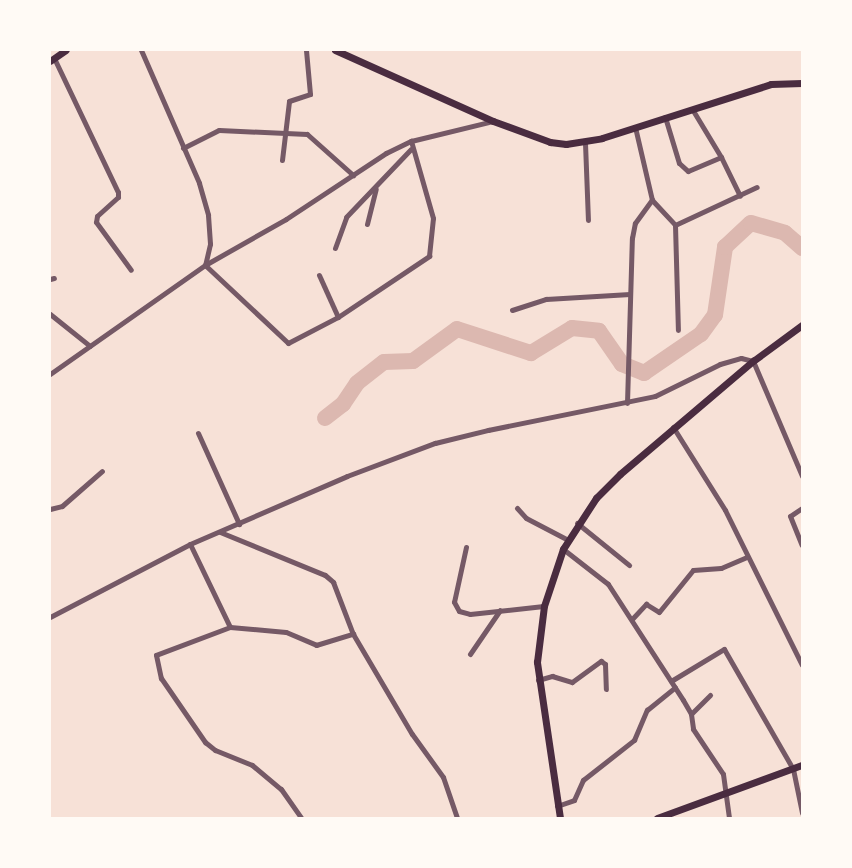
<!DOCTYPE html>
<style>
body{margin:0}
#map{position:relative;width:852px;height:868px;overflow:hidden;background:#f7e1d7;font-family:"Varela Round",sans-serif}
div>[style]{position:absolute}
[style*='--x']{left:calc(var(--x)*1px);top:calc(var(--y)*1px);width:calc(var(--w)*1px);rotate:calc(var(--a)*1deg)}
.river>*{height:16px;margin:-8px;padding:0 8px;transform-origin:8px;border-radius:8px;background:#dcb8b0}
.minor>*{height:5px;margin:-2.5px;padding:0 2.5px;transform-origin:2.5px;border-radius:2.5px;background:#755966}
.secondary>*{height:7px;margin:-3.5px;padding:0 3.5px;transform-origin:3.5px;border-radius:3.5px;background:#4a2c40}
span{translate:-50% -50%;white-space:nowrap;text-align:center;line-height:1.15;-webkit-text-stroke:5px #fffaf5;paint-order:stroke}
.frame{position:absolute;inset:0;border:51px solid #fffaf5;pointer-events:none}
</style>
<div id="map">
<div class="river">
<i style="--x:325;--y:418;--w:23;--a:-38"></i>
<i style="--x:343;--y:404;--w:25;--a:-56"></i>
<i style="--x:357;--y:383;--w:34;--a:-38"></i>
<i style="--x:384;--y:362;--w:29;--a:-2"></i>
<i style="--x:413;--y:361;--w:54;--a:-36"></i>
<i style="--x:457;--y:329;--w:78;--a:18"></i>
<i style="--x:531;--y:353;--w:48;--a:-31.4"></i>
<i style="--x:572;--y:328;--w:27;--a:6"></i>
<i style="--x:599;--y:331;--w:40;--a:55.1"></i>
<i style="--x:622;--y:364;--w:24;--a:22"></i>
<i style="--x:644;--y:373;--w:69;--a:-34.4"></i>
<i style="--x:701;--y:334;--w:24;--a:-54"></i>
<i style="--x:715;--y:315;--w:69;--a:-81.6"></i>
<i style="--x:725;--y:247;--w:35;--a:-43"></i>
<i style="--x:751;--y:223;--w:35;--a:16"></i>
<i style="--x:785;--y:233;--w:23;--a:41"></i>
</div>
<div class="minor">
<i style="--x:141;--y:50;--w:145;--a:66.4"></i>
<i style="--x:199;--y:183;--w:33;--a:74"></i>
<i style="--x:208;--y:215;--w:29;--a:86"></i>
<i style="--x:210;--y:244;--w:22;--a:103"></i>
<i style="--x:205;--y:265;--w:114;--a:43.2"></i>
<i style="--x:288;--y:343;--w:56;--a:-27.5"></i>
<i style="--x:338;--y:317;--w:110;--a:-33.8"></i>
<i style="--x:429;--y:256;--w:38;--a:-84"></i>
<i style="--x:433;--y:218;--w:80;--a:-105.9"></i>
<i style="--x:54;--y:58;--w:148;--a:64.5"></i>
<i style="--x:118;--y:192;--w:5;--a:90"></i>
<i style="--x:118;--y:197;--w:28;--a:138"></i>
<i style="--x:97;--y:216;--w:6;--a:99"></i>
<i style="--x:96;--y:222;--w:59;--a:53.9"></i>
<i style="--x:665;--y:117;--w:48;--a:73.1"></i>
<i style="--x:679;--y:163;--w:12;--a:42"></i>
<i style="--x:688;--y:171;--w:36;--a:-23"></i>
<i style="--x:721;--y:157;--w:56;--a:-121.1"></i>
<i style="--x:635;--y:127;--w:75;--a:76.9"></i>
<i style="--x:652;--y:200;--w:34;--a:47"></i>
<i style="--x:675;--y:225;--w:105;--a:88.4"></i>
<i style="--x:585;--y:143;--w:77;--a:87.8"></i>
<i style="--x:183;--y:148;--w:40;--a:-26.6"></i>
<i style="--x:219;--y:130;--w:88;--a:2.6"></i>
<i style="--x:307;--y:134;--w:62;--a:41.7"></i>
<i style="--x:721;--y:157;--w:43;--a:64"></i>
<i style="--x:282;--y:160;--w:59;--a:-83.2"></i>
<i style="--x:289;--y:101;--w:22;--a:-18"></i>
<i style="--x:310;--y:94;--w:44;--a:-95.2"></i>
<i style="--x:367;--y:224;--w:36;--a:-76"></i>
<i style="--x:675;--y:225;--w:90;--a:-24.9"></i>
<i style="--x:335;--y:248;--w:33;--a:-70"></i>
<i style="--x:346;--y:217;--w:94;--a:-46.3"></i>
<i style="--x:319;--y:275;--w:46;--a:65.7"></i>
<i style="--x:50;--y:279;--w:4;--a:-14"></i>
<i style="--x:512;--y:310;--w:36;--a:-18"></i>
<i style="--x:546;--y:299;--w:84;--a:-3.4"></i>
<i style="--x:50;--y:314;--w:51;--a:38.7"></i>
<i style="--x:50;--y:374;--w:189;--a:-35.1"></i>
<i style="--x:205;--y:265;--w:93;--a:-29.6"></i>
<i style="--x:286;--y:219;--w:120;--a:-33.4"></i>
<i style="--x:386;--y:153;--w:28;--a:-26"></i>
<i style="--x:411;--y:141;--w:84;--a:-13.7"></i>
<i style="--x:627;--y:403;--w:165;--a:-88.3"></i>
<i style="--x:632;--y:238;--w:15;--a:-79"></i>
<i style="--x:635;--y:223;--w:29;--a:-54"></i>
<i style="--x:673;--y:427;--w:98;--a:57.9"></i>
<i style="--x:725;--y:510;--w:173;--a:63.6"></i>
<i style="--x:198;--y:433;--w:100;--a:65.7"></i>
<i style="--x:517;--y:508;--w:13;--a:48"></i>
<i style="--x:526;--y:518;--w:47;--a:27.6"></i>
<i style="--x:802;--y:508;--w:14;--a:146"></i>
<i style="--x:790;--y:516;--w:31;--a:68"></i>
<i style="--x:50;--y:509;--w:12;--a:-14"></i>
<i style="--x:62;--y:506;--w:53;--a:-41.2"></i>
<i style="--x:577;--y:523;--w:67;--a:38.9"></i>
<i style="--x:220;--y:532;--w:113;--a:22.3"></i>
<i style="--x:325;--y:575;--w:11;--a:41"></i>
<i style="--x:333;--y:582;--w:56;--a:69"></i>
<i style="--x:353;--y:634;--w:116;--a:59.5"></i>
<i style="--x:412;--y:734;--w:53;--a:54.2"></i>
<i style="--x:443;--y:777;--w:43;--a:71.1"></i>
<i style="--x:190;--y:544;--w:92;--a:64.3"></i>
<i style="--x:230;--y:627;--w:79;--a:159.3"></i>
<i style="--x:156;--y:655;--w:24;--a:78"></i>
<i style="--x:161;--y:678;--w:78;--a:55.5"></i>
<i style="--x:205;--y:742;--w:13;--a:39"></i>
<i style="--x:215;--y:750;--w:40;--a:22"></i>
<i style="--x:252;--y:765;--w:38;--a:40"></i>
<i style="--x:281;--y:789;--w:35;--a:55"></i>
<i style="--x:466;--y:547;--w:56;--a:102.3"></i>
<i style="--x:454;--y:602;--w:10;--a:61"></i>
<i style="--x:459;--y:611;--w:11;--a:15"></i>
<i style="--x:470;--y:614;--w:74;--a:-6.2"></i>
<i style="--x:563;--y:549;--w:57;--a:37.9"></i>
<i style="--x:608;--y:584;--w:138;--a:57.1"></i>
<i style="--x:683;--y:700;--w:16;--a:60"></i>
<i style="--x:691;--y:714;--w:15;--a:82"></i>
<i style="--x:693;--y:729;--w:54;--a:56.3"></i>
<i style="--x:723;--y:774;--w:44;--a:82.2"></i>
<i style="--x:50;--y:617;--w:158;--a:-27.5"></i>
<i style="--x:190;--y:544;--w:171;--a:-23.4"></i>
<i style="--x:347;--y:476;--w:94;--a:-20.6"></i>
<i style="--x:435;--y:443;--w:55;--a:-13.8"></i>
<i style="--x:488;--y:430;--w:170;--a:-11.5"></i>
<i style="--x:655;--y:396;--w:72;--a:-26.2"></i>
<i style="--x:720;--y:364;--w:22;--a:-16"></i>
<i style="--x:741;--y:358;--w:12;--a:14"></i>
<i style="--x:753;--y:361;--w:125;--a:66.9"></i>
<i style="--x:632;--y:619;--w:21;--a:-47"></i>
<i style="--x:646;--y:604;--w:15;--a:32"></i>
<i style="--x:659;--y:612;--w:54;--a:-51"></i>
<i style="--x:693;--y:570;--w:28;--a:-4"></i>
<i style="--x:721;--y:568;--w:28;--a:-23"></i>
<i style="--x:230;--y:627;--w:56;--a:5.1"></i>
<i style="--x:286;--y:632;--w:33;--a:23"></i>
<i style="--x:316;--y:645;--w:39;--a:-17"></i>
<i style="--x:470;--y:654;--w:53;--a:-55.7"></i>
<i style="--x:538;--y:680;--w:15;--a:-16"></i>
<i style="--x:552;--y:676;--w:21;--a:17"></i>
<i style="--x:572;--y:682;--w:36;--a:-36"></i>
<i style="--x:601;--y:661;--w:5;--a:37"></i>
<i style="--x:605;--y:664;--w:25;--a:88"></i>
<i style="--x:671;--y:681;--w:62;--a:-31.1"></i>
<i style="--x:724;--y:649;--w:138;--a:60.1"></i>
<i style="--x:793;--y:769;--w:45;--a:78.4"></i>
<i style="--x:691;--y:714;--w:27;--a:-45"></i>
<i style="--x:557;--y:806;--w:18;--a:-19"></i>
<i style="--x:574;--y:800;--w:22;--a:-66"></i>
<i style="--x:583;--y:780;--w:65;--a:-38.1"></i>
<i style="--x:634;--y:740;--w:33;--a:-67"></i>
<i style="--x:647;--y:710;--w:36;--a:-39"></i>
</div>
<div class="secondary">
<i style="--x:335;--y:50;--w:173;--a:24.2"></i>
<i style="--x:493;--y:121;--w:61;--a:20.2"></i>
<i style="--x:550;--y:142;--w:16;--a:7"></i>
<i style="--x:566;--y:144;--w:36;--a:-9"></i>
<i style="--x:602;--y:138;--w:177;--a:-17.7"></i>
<i style="--x:771;--y:84;--w:31;--a:-2"></i>
<i style="--x:50;--y:61;--w:19;--a:-35"></i>
<i style="--x:560;--y:818;--w:158;--a:-98.4"></i>
<i style="--x:537;--y:662;--w:56;--a:-82.9"></i>
<i style="--x:544;--y:606;--w:60;--a:-71.6"></i>
<i style="--x:563;--y:549;--w:61;--a:-57.1"></i>
<i style="--x:596;--y:498;--w:34;--a:-45"></i>
<i style="--x:620;--y:474;--w:175;--a:-40.4"></i>
<i style="--x:753;--y:361;--w:61;--a:-36.3"></i>
<i style="--x:657;--y:818;--w:154;--a:-20.1"></i>
</div>
<div class="frame"></div>
</div>
